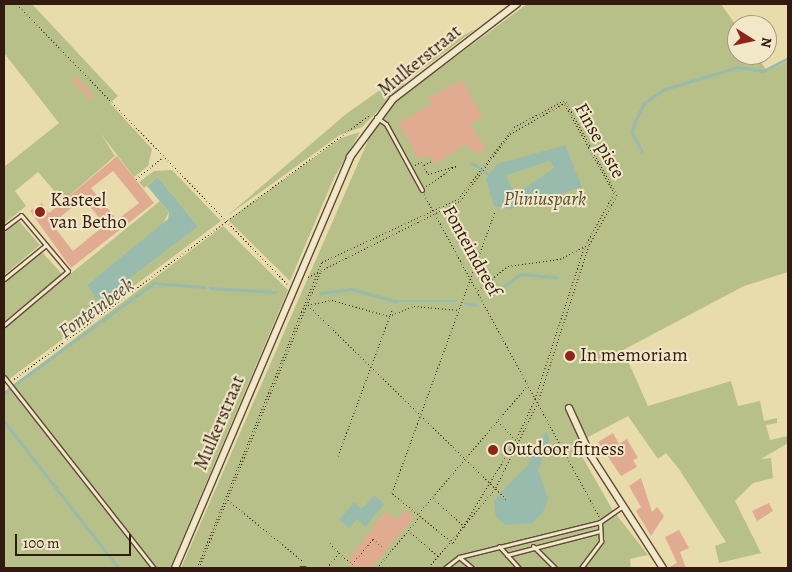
<!DOCTYPE html>
<style>
body{margin:0}
#map{position:relative;width:792px;height:572px;overflow:hidden;background:#e9dcac;font-family:Alegreya,serif}
div>[style]{position:absolute}
[style*='--x']{left:calc(var(--x)*1px);top:calc(var(--y)*1px);width:calc(var(--w)*1px);rotate:calc(var(--a)*1deg)}
.green>*{inset:0;background:#b8c089}
.water>*{inset:0;background:#98bbae}
.stream>*{height:2.5px;margin:-1.25px;padding:0 1.25px;transform-origin:1.25px;border-radius:1.25px;background:#98bbae}
.building>*{inset:0;background:#e1ab92}
.path>*{height:1px;margin-top:-0.5px;transform-origin:0;background:repeating-linear-gradient(90deg,#321a10 0 1px,transparent 0 3.5px)}
.roads{filter:drop-shadow(1px 0 #604a37) drop-shadow(-1px 0 #604a37) drop-shadow(0 1px #604a37) drop-shadow(0 -1px #604a37)}
.lane>*{height:3px;margin:-1.5px;padding:0 1.5px;transform-origin:1.5px;border-radius:1.5px;background:#f1e8c9}
.street>*{height:6px;margin:-3px;padding:0 3px;transform-origin:3px;border-radius:3px;background:#f1e8c9}
.dots>*{width:14px;height:14px;translate:-50% -50%;box-sizing:border-box;border:2px solid #f1e8c9;border-radius:50%}
span{translate:-50% -50%;white-space:nowrap;text-align:center;line-height:1.15;-webkit-text-stroke:4px #f1e8c9;paint-order:stroke}
.street-label{font-size:19px;color:#321a10}
.park-label{font-size:19px;color:#5a4c34;font-style:italic}
.poi-label{font-size:19px;color:#321a10}
.left{translate:0 -50%;text-align:left}
.water-label{font-size:20px;color:#514a3f;font-style:italic}
.frame{position:absolute;inset:0;border:5px solid #321a10;pointer-events:none}
.north{position:absolute;left:727px;top:15px;width:50px;height:50px;box-sizing:border-box;background:#f1e8c9;border:1px solid #a5967f;border-radius:50%;rotate:100deg;font-size:14px;font-weight:700;line-height:20px;text-align:center;color:#321a10}
.north::after{content:'';display:block;margin:auto;width:18px;height:22px;background:#8f2418;clip-path:polygon(50% 0,100% 100%,50% 72%,0 100%)}
.scale{position:absolute;left:15px;top:534px;width:116px;height:22px;box-sizing:border-box;border:2px solid #321a10;border-top:0;padding-left:6px;font-size:15px;line-height:18px;white-space:nowrap;color:#321a10;-webkit-text-stroke:4px #f1e8c9;paint-order:stroke}
</style>
<div id="map">
<div class="green">
<i style="clip-path:polygon(4px 4px,32px 4px,118px 96px,110px 103px,152px 149px,148px 166px,134px 177px,101px 134px,115px 156px,63px 201px,38px 172px,15px 191px,26px 206px,4px 224px,4px 167px,59px 123px,4px 53px)"></i>
<i style="clip-path:polygon(527px 4px,721px 4px,737px 27px,737px 55px,756px 55px,767px 71px,788px 61px,788px 272px,744px 286px,623px 350px,648px 406px,731px 381px,738px 406px,760px 401px,764px 421px,777px 418px,777px 423px,766px 425px,770px 440px,788px 436px,788px 443px,761px 459px,771px 458px,773px 478px,753px 483px,735px 501px,761px 553px,719px 563px,715px 546px,726px 542px,679px 469px,666px 453px,658px 459px,628px 416px,575px 444px,612px 509px,648px 555px,630px 559px,631px 568px,181px 568px,370px 136px,396px 101px)"></i>
<i style="clip-path:polygon(477px 28px,409px 79px,362px 127px,340px 135px,227px 216px,346px 114px,438px 49px)"></i>
<i style="clip-path:polygon(360px 132px,333px 180px,290px 281px,228px 220px,341px 138px)"></i>
<i style="clip-path:polygon(172px 170px,221px 221px,8px 380px,4px 373px,4px 328px,160px 201px,169px 212px,162px 226px,87px 285px,198px 226px,158px 177px,144px 188px,139px 182px,154px 171px)"></i>
<i style="clip-path:polygon(19px 221px,40px 245px,4px 275px,4px 232px)"></i>
<i style="clip-path:polygon(223px 226px,288px 290px,170px 568px,4px 568px,4px 392px)"></i>
<i style="clip-path:polygon(42px 252px,62px 274px,4px 322px,4px 283px)"></i>
</div>
<div class="water">
<i style="clip-path:polygon(evenodd,565px 145px,582px 187px,511px 209px,494px 206px,486px 179px,497px 164px,565px 145px,550px 161px,554px 168px,520px 191px,511px 187px,506px 175px,550px 161px)"></i>
<i style="clip-path:polygon(158px 177px,198px 226px,99px 302px,87px 285px,168px 219px,169px 212px,147px 186px)"></i>
<i style="clip-path:polygon(546px 431px,550px 440px,538px 469px,548px 499px,543px 512px,533px 523px,506px 525px,496px 518px,494px 501px,499px 495px,508px 499px,501px 492px,527px 466px)"></i>
<i style="clip-path:polygon(374px 495px,384px 504px,365px 527px,357px 519px,349px 528px,339px 520px,354px 502px,362px 509px)"></i>
</div>
<div class="stream">
<i style="--x:642;--y:152;--w:21;--a:-118"></i>
<i style="--x:632;--y:133;--w:12;--a:-76"></i>
<i style="--x:635;--y:121;--w:20;--a:-63"></i>
<i style="--x:644;--y:103;--w:25;--a:-34"></i>
<i style="--x:665;--y:89;--w:76;--a:-16.8"></i>
<i style="--x:738;--y:67;--w:25;--a:9"></i>
<i style="--x:763;--y:71;--w:28;--a:-27"></i>
<i style="--x:472;--y:163;--w:20;--a:33"></i>
<i style="--x:210;--y:288;--w:65;--a:3.5"></i>
<i style="--x:320;--y:293;--w:31;--a:-7"></i>
<i style="--x:351;--y:289;--w:46;--a:15.3"></i>
<i style="--x:395;--y:301;--w:62;--a:0"></i>
<i style="--x:489;--y:297;--w:39;--a:-36"></i>
<i style="--x:521;--y:274;--w:36;--a:5"></i>
<i style="--x:465;--y:303;--w:11;--a:10"></i>
<i style="--x:14;--y:385;--w:173;--a:-36.1"></i>
<i style="--x:154;--y:283;--w:50;--a:4.6"></i>
<i style="--x:4;--y:393;--w:6;--a:-39"></i>
<i style="--x:4;--y:421;--w:187;--a:52"></i>
</div>
<div class="building">
<i style="clip-path:polygon(75px 76px,94px 96px,90px 100px,71px 79px)"></i>
<i style="clip-path:polygon(462px 80px,482px 117px,470px 124px,486px 150px,473px 153px,467px 143px,435px 164px,428px 154px,419px 160px,399px 122px,432px 104px,428px 98px)"></i>
<i style="clip-path:polygon(evenodd,117px 156px,154px 203px,71px 268px,30px 211px,42px 203px,49px 213px,117px 156px,113px 171px,139px 203px,117px 220px,91px 188px,113px 171px,117px 156px,83px 198px,105px 225px,73px 251px,52px 224px,83px 198px)"></i>
<i style="clip-path:polygon(613px 433px,619px 444px,627px 439px,638px 458px,633px 460px,637px 467px,621px 476px,598px 442px)"></i>
<i style="clip-path:polygon(641px 478px,652px 512px,657px 507px,664px 516px,651px 536px,636px 511px,641px 507px,629px 486px)"></i>
<i style="clip-path:polygon(769px 503px,773px 511px,757px 521px,752px 511px)"></i>
<i style="clip-path:polygon(405px 510px,414px 517px,371px 568px,349px 565px,349px 559px,385px 512px,398px 520px)"></i>
<i style="clip-path:polygon(679px 530px,689px 548px,680px 552px,686px 568px,668px 568px,677px 563px,665px 537px)"></i>
</div>
<div class="path">
<i style="--x:17;--y:4;--w:389;--a:46"></i>
<i style="--x:415;--y:165;--w:7;--a:-27"></i>
<i style="--x:421;--y:162;--w:14;--a:60"></i>
<i style="--x:428;--y:174;--w:29;--a:-16"></i>
<i style="--x:456;--y:166;--w:36;--a:146"></i>
<i style="--x:424;--y:165;--w:9;--a:-27"></i>
<i style="--x:136;--y:179;--w:35;--a:-39"></i>
<i style="--x:424;--y:194;--w:19;--a:62"></i>
<i style="--x:435;--y:214;--w:344;--a:61.5"></i>
<i style="--x:308;--y:277;--w:170;--a:-26.6"></i>
<i style="--x:460;--y:201;--w:84;--a:-53.3"></i>
<i style="--x:510;--y:134;--w:64;--a:-29.7"></i>
<i style="--x:566;--y:102;--w:106;--a:61.3"></i>
<i style="--x:617;--y:195;--w:57;--a:119.2"></i>
<i style="--x:589;--y:245;--w:165;--a:108"></i>
<i style="--x:538;--y:402;--w:97;--a:116.3"></i>
<i style="--x:495;--y:489;--w:104;--a:130.3"></i>
<i style="--x:478;--y:290;--w:38;--a:-39"></i>
<i style="--x:508;--y:266;--w:52;--a:-7.7"></i>
<i style="--x:560;--y:259;--w:31;--a:-27"></i>
<i style="--x:308;--y:305;--w:279;--a:44.4"></i>
<i style="--x:308;--y:305;--w:25;--a:-12"></i>
<i style="--x:332;--y:300;--w:59;--a:15.7"></i>
<i style="--x:389;--y:316;--w:27;--a:-22"></i>
<i style="--x:414;--y:306;--w:45;--a:5.1"></i>
<i style="--x:14;--y:379;--w:443;--a:-36.6"></i>
<i style="--x:498;--y:421;--w:26;--a:47"></i>
<i style="--x:338;--y:456;--w:156;--a:-69.7"></i>
<i style="--x:433;--y:498;--w:43;--a:42.2"></i>
<i style="--x:228;--y:500;--w:98;--a:39.2"></i>
<i style="--x:419;--y:513;--w:168;--a:-49.6"></i>
<i style="--x:408;--y:530;--w:41;--a:41.1"></i>
<i style="--x:330;--y:543;--w:13;--a:48"></i>
<i style="--x:339;--y:553;--w:16;--a:130"></i>
<i style="--x:329;--y:565;--w:5;--a:37"></i>
<i style="--x:339;--y:553;--w:17;--a:40"></i>
<i style="--x:352;--y:564;--w:33;--a:-50"></i>
<i style="--x:373;--y:539;--w:11;--a:38"></i>
<i style="--x:197;--y:568;--w:331;--a:-67.8"></i>
<i style="--x:322;--y:262;--w:150;--a:-24.9"></i>
<i style="--x:458;--y:199;--w:91;--a:-52.1"></i>
<i style="--x:514;--y:127;--w:55;--a:-28"></i>
<i style="--x:563;--y:101;--w:105;--a:61"></i>
<i style="--x:614;--y:193;--w:63;--a:118.6"></i>
<i style="--x:584;--y:248;--w:159;--a:108"></i>
<i style="--x:535;--y:399;--w:45;--a:114.9"></i>
<i style="--x:516;--y:440;--w:121;--a:121.5"></i>
<i style="--x:453;--y:543;--w:79;--a:-140.7"></i>
<i style="--x:392;--y:493;--w:300;--a:-69.9"></i>
<i style="--x:199;--y:568;--w:321;--a:-67.7"></i>
<i style="--x:377;--y:568;--w:69;--a:-50.3"></i>
</div>
<div class="roads">
<div class="lane">
<i style="--x:376;--y:117;--w:12;--a:35"></i>
<i style="--x:386;--y:124;--w:75;--a:61.4"></i>
<i style="--x:4;--y:228;--w:21;--a:-37"></i>
<i style="--x:21;--y:215;--w:73;--a:50"></i>
<i style="--x:68;--y:271;--w:84;--a:139.8"></i>
<i style="--x:4;--y:279;--w:54;--a:-39"></i>
<i style="--x:4;--y:377;--w:243;--a:51.9"></i>
<i style="--x:499;--y:546;--w:30;--a:48"></i>
<i style="--x:533;--y:546;--w:31;--a:45"></i>
<i style="--x:507;--y:555;--w:96;--a:-14.5"></i>
<i style="--x:459;--y:557;--w:17;--a:40"></i>
<i style="--x:301;--y:568;--w:3;--a:0"></i>
<i style="--x:445;--y:568;--w:18;--a:-38"></i>
<i style="--x:459;--y:557;--w:145;--a:-13.9"></i>
<i style="--x:600;--y:522;--w:28;--a:-35"></i>
<i style="--x:581;--y:568;--w:34;--a:-53"></i>
<i style="--x:601;--y:541;--w:19;--a:-93"></i>
</div>
<div class="street">
<i style="--x:569;--y:408;--w:53;--a:65.4"></i>
<i style="--x:591;--y:456;--w:133;--a:57.3"></i>
<i style="--x:175;--y:568;--w:447;--a:-66.9"></i>
<i style="--x:350;--y:157;--w:72;--a:-53.4"></i>
<i style="--x:393;--y:99;--w:156;--a:-37.5"></i>
</div>
</div>
<div class="dots">
<i style="left:40px;top:212px;background:#8f2418"></i>
<i style="left:570px;top:356px;background:#8f2418"></i>
<i style="left:493px;top:450px;background:#8f2418"></i>
</div>
<div class="street-label">
<span style="left:420px;top:61px;rotate:-39deg">Mulkerstraat</span>
<span style="left:599px;top:141px;rotate:61deg">Finse piste</span>
<span style="left:471px;top:251px;rotate:61deg">Fonteindreef</span>
<span style="left:220px;top:423px;rotate:-67deg">Mulkerstraat</span>
</div>
<div class="park-label">
<span style="left:545px;top:200px">Pliniuspark</span>
</div>
<div class="poi-label">
<span class="left" style="left:50px;top:212px">Kasteel<br>van Betho</span>
<span class="left" style="left:580px;top:356px">In memoriam</span>
<span class="left" style="left:503px;top:450px">Outdoor fitness</span>
</div>
<div class="water-label">
<span style="left:96px;top:308px;rotate:-36deg">Fonteinbeek</span>
</div>
<div class="frame"></div>
<div class="north">N</div>
<div class="scale">100 m</div>
</div>
